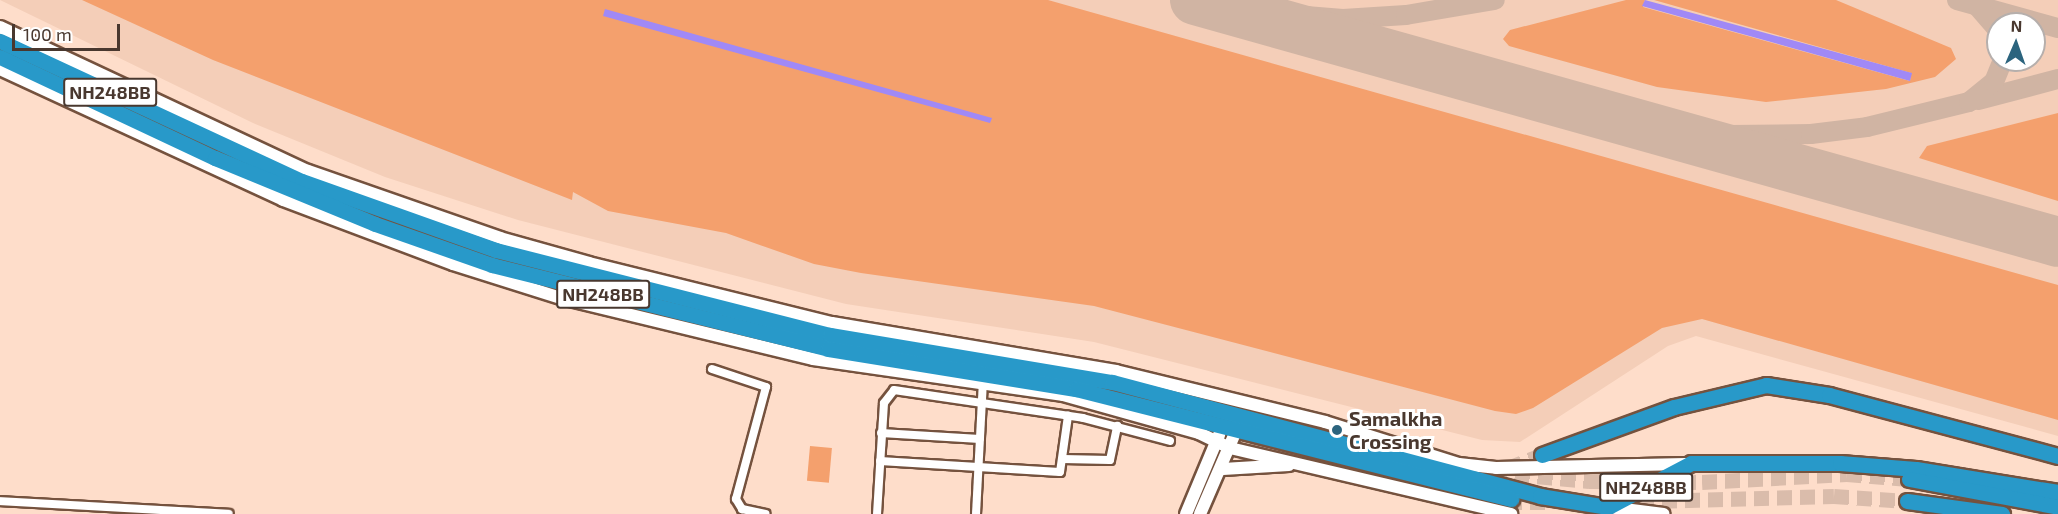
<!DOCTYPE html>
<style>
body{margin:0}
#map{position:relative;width:2058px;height:514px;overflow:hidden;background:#feddca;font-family:"Exo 2",sans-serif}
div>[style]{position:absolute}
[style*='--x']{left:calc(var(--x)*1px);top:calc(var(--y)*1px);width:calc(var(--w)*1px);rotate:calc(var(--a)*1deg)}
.built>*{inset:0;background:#f4ceb8}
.green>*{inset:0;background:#f4a06d;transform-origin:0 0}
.water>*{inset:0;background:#a089f6}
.taxiway>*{height:20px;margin:-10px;padding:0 10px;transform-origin:10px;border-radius:10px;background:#d0b4a3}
.runway>*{height:50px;margin:-25px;padding:0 25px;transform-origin:25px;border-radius:25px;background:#d0b4a3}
.highway-tunnel>*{height:15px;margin-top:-7.5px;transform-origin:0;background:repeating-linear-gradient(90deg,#dabcab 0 15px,transparent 0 23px)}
.roads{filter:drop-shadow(2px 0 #75523e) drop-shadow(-2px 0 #75523e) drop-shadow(0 2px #75523e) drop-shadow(0 -2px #75523e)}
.street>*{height:8px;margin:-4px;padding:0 4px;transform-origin:4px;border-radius:4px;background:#fff}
.secondary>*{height:12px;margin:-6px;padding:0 6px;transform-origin:6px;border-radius:6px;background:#fff}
.highway>*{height:15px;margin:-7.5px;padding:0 7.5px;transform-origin:7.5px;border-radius:7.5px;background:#2899c9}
.dots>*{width:16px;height:16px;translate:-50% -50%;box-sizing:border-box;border:3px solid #fff;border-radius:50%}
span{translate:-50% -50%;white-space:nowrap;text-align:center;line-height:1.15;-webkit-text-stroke:6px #fff;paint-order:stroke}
.shield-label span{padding:2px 4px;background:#fff;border:2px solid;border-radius:4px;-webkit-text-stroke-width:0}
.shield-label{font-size:18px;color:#49382f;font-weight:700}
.poi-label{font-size:20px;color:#49382f;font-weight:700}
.left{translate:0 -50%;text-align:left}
.north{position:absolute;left:1986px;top:12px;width:60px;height:60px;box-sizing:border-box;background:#fff;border:2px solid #b6afac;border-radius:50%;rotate:2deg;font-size:16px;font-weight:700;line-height:24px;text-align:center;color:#49382f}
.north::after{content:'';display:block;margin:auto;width:21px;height:27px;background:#2c647e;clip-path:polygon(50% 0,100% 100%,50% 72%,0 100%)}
.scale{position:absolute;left:12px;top:24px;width:108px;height:27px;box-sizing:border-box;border:3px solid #49382f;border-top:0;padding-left:8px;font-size:18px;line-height:21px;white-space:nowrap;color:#49382f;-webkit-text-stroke:4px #fff;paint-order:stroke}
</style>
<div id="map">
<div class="built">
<i style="clip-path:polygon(evenodd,0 0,2058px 0,2058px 436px,1696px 336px,1668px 346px,1520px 442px,1482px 440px,1094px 342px,846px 304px,518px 220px,385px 177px,253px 123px,0 0,1998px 24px,2034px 24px,2034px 60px,1998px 60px,1998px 24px)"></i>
</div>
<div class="green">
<i style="clip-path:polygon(82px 0,1048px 0,2058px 285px,2058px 420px,1702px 319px,1662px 328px,1533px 408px,1516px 414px,1495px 411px,1094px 306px,861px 273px,814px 264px,726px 233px,608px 211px,573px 192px,572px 200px,213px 60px)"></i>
<i style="clip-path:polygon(1626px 0,1645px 0,1643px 7px,1910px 81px,1911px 73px,1654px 0,1836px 0,1951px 48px,1956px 59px,1935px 77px,1886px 89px,1766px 102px,1657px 87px,1509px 46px,1503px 39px,1510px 30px)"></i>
<i style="clip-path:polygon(2058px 113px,2058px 201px,1919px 158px,1927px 146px)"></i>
<i style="left:810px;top:446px;width:22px;height:35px;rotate:5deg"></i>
</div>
<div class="water">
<i style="clip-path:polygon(1645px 0,1912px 73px,1910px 81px,1642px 6px)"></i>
<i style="clip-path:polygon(605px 9px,992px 118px,990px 123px,603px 16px)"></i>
</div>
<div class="taxiway">
<i style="--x:1199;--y:0;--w:71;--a:10.5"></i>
<i style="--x:1269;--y:13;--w:74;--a:4.6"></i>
<i style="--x:1343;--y:19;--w:63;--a:-3.6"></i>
<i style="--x:1406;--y:15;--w:90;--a:-9.6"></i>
<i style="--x:1957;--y:0;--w:105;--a:15.5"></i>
<i style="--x:1978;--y:7;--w:30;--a:49"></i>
<i style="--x:1978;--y:100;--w:83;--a:-14.7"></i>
<i style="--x:1602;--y:114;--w:130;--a:9.3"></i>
<i style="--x:1730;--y:135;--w:81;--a:-0.7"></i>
<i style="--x:1811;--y:134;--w:56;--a:-7.1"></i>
<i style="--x:1867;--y:127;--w:105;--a:-13.8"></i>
<i style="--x:1969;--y:102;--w:32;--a:-39"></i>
<i style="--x:1994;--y:82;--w:24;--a:-68"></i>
</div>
<div class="runway">
<i style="--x:1195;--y:0;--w:896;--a:15.66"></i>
</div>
<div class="highway-tunnel">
<i style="--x:1252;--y:441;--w:240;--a:14.7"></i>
<i style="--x:1484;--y:502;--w:69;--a:0"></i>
<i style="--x:1508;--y:468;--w:36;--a:-21"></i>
<i style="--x:1469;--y:470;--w:121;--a:5.2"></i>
<i style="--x:1589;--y:481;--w:113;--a:0.5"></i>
<i style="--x:1702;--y:482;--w:145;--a:-3.2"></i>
<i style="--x:1847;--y:474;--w:62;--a:4.6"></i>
<i style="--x:1616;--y:502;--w:218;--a:-1.6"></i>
<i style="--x:1834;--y:496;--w:73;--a:3.9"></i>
</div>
<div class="roads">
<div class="street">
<i style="--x:712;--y:369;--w:57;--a:18.4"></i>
<i style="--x:766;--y:387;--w:116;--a:105"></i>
<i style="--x:736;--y:499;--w:12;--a:59"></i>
<i style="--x:742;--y:509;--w:24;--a:12"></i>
<i style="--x:881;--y:433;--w:99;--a:3.5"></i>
<i style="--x:1063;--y:459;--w:47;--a:1.2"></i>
<i style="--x:1110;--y:460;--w:35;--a:-78"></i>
<i style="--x:880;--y:461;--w:180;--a:3.5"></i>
<i style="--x:1060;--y:472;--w:57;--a:-81.9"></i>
<i style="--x:0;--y:501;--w:229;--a:3.2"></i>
<i style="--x:877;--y:514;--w:111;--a:-86.4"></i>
<i style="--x:884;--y:403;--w:16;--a:-52"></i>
<i style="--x:894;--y:390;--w:191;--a:8.4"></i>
<i style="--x:1083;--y:418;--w:90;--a:14.8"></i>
<i style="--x:976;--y:514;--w:134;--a:-87"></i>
</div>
<div class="secondary">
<i style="--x:0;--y:27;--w:340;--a:25.1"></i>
<i style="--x:308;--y:171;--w:203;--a:19.2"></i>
<i style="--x:500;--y:238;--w:92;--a:15.7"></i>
<i style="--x:589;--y:263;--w:250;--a:13.9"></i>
<i style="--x:832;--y:323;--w:288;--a:9.6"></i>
<i style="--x:1116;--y:371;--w:215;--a:13.7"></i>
<i style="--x:1325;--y:422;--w:140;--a:17.4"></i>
<i style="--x:1459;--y:464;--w:37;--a:6"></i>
<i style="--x:1496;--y:468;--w:190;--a:-1.2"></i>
<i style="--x:0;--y:69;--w:312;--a:24.8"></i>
<i style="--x:283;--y:200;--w:182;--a:20.6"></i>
<i style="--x:453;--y:264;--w:113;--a:17.5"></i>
<i style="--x:561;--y:298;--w:259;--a:13.6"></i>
<i style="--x:813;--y:359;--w:253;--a:8.2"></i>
<i style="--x:1063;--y:395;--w:141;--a:15.6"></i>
<i style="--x:1199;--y:433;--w:34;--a:26"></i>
<i style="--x:1230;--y:448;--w:289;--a:13.2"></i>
<i style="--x:1223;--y:469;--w:66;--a:-3.5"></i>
<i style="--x:1608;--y:507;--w:56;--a:7.1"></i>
<i style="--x:1186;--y:514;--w:86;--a:-67.3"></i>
<i style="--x:1200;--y:514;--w:98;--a:-66.6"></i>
</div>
<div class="highway">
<i style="--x:0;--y:41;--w:333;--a:24.9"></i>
<i style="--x:302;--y:181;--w:206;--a:19.6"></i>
<i style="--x:496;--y:250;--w:345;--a:14.3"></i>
<i style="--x:830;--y:335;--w:286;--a:9.5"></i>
<i style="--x:1112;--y:382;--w:443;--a:14.9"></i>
<i style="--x:1540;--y:496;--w:69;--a:9.2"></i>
<i style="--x:1608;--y:507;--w:94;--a:-27.9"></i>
<i style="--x:1691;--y:463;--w:149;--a:0"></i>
<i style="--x:1840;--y:463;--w:76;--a:4.5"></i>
<i style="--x:1916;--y:469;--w:144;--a:9.2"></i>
<i style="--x:0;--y:57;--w:238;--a:25.2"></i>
<i style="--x:215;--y:158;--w:173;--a:22.4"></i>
<i style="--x:375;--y:224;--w:124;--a:19.3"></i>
<i style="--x:492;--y:265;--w:346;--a:14"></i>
<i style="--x:828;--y:349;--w:251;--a:9.2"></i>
<i style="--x:1076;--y:389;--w:449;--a:14.2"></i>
<i style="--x:1542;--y:455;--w:140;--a:-20"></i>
<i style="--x:1674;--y:407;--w:95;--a:-13.4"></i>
<i style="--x:1766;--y:385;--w:64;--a:9"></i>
<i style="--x:1829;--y:395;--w:237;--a:14.9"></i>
<i style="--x:1909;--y:479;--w:152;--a:10.6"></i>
<i style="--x:1907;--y:501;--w:96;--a:7.8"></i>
</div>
</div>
<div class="dots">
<i style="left:1337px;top:430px;background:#2c647e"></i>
</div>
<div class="shield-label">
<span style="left:110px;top:92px">NH248BB</span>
<span style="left:603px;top:294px">NH248BB</span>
<span style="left:1646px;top:487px">NH248BB</span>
</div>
<div class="poi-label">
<span class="left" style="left:1349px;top:430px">Samalkha<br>Crossing</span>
</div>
<div class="north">N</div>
<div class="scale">100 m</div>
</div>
